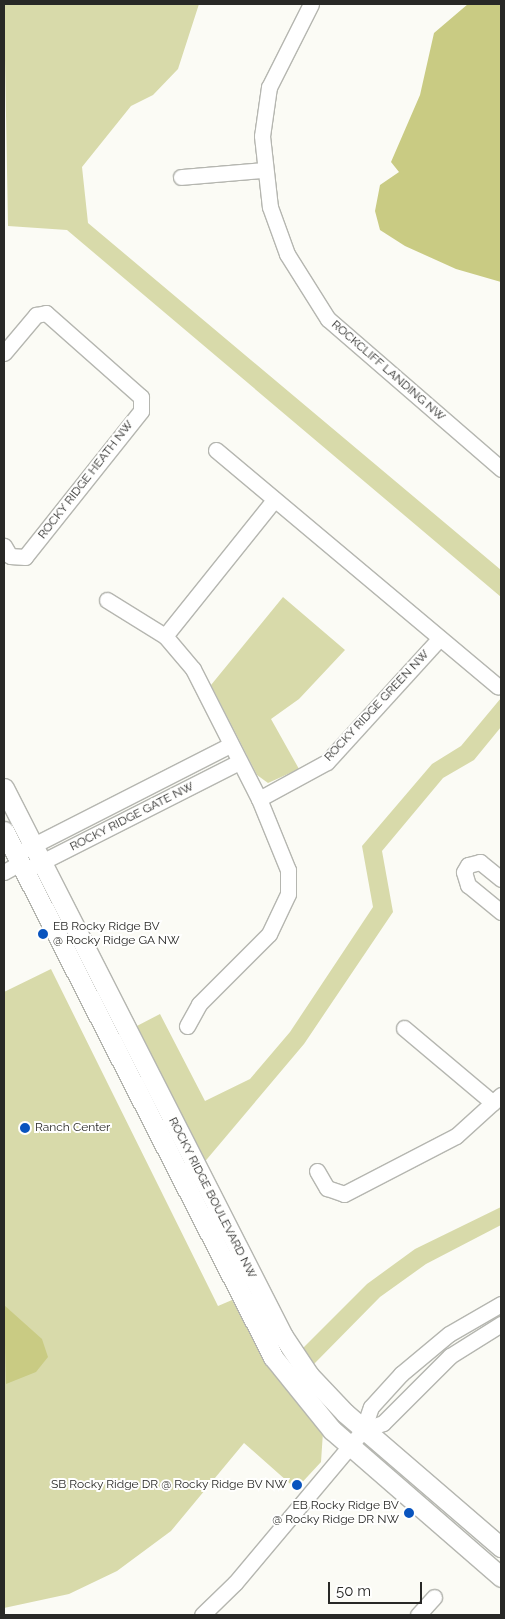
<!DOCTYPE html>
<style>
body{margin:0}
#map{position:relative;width:505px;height:1619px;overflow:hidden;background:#fbfbf5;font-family:Raleway,sans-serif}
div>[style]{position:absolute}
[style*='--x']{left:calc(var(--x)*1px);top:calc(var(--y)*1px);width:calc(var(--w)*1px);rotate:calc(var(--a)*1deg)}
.green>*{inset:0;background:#d8daaa}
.water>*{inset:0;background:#c9cb83}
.roads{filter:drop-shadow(1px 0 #b5b6b0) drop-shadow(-1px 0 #b5b6b0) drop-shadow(0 1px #b5b6b0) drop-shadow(0 -1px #b5b6b0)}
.minor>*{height:15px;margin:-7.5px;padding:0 7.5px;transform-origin:7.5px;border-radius:7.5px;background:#fff}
.tertiary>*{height:19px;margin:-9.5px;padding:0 9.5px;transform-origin:9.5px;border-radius:9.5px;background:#fff}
.dots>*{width:14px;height:14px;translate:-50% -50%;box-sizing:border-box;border:2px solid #fffffe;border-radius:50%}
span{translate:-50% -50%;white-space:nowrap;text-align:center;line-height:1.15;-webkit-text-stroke:4px #fffffe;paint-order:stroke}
.street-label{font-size:12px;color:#282826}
.poi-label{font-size:12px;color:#282826}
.left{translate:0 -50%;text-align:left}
.right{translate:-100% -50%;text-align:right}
.frame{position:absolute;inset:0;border:5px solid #282826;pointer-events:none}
.scale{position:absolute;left:328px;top:1582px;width:94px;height:22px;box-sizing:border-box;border:2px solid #282826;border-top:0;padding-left:6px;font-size:15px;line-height:18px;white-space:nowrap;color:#282826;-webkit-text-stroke:4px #fffffe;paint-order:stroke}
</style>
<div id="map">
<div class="green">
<i style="clip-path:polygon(4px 4px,199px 4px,178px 69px,153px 95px,131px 106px,82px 167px,88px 223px,501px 570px,501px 597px,67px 230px,8px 226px)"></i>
<i style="clip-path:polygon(283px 597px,345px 650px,299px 699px,271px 719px,299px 769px,268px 783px,257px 775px,211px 685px)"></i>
<i style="clip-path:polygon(501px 698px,501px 727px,474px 760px,443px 778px,382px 851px,393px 912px,304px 1044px,202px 1165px,133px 1028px,160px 1014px,205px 1101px,250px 1079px,290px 1032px,373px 907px,362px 846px,432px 764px,461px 746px)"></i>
<i style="clip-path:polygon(51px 969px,218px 1306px,232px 1300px,263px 1356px,323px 1432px,321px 1462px,296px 1489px,244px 1443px,171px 1531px,117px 1571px,69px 1594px,4px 1608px,4px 992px)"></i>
<i style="clip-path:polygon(501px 1207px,501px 1225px,426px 1264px,380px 1297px,313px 1365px,302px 1349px,367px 1284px,415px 1249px)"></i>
</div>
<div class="water">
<i style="clip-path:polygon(468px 4px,501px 4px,501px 282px,456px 269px,405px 246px,380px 230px,375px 211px,380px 185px,399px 172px,391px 162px,420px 95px,434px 33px)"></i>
<i style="clip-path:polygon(4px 1305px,42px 1339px,48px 1357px,36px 1372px,6px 1384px)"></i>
</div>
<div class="roads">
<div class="minor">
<i style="--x:311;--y:4;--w:93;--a:116.8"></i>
<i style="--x:269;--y:87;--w:49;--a:98.1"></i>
<i style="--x:262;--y:136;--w:71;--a:83.6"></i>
<i style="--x:270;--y:207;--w:50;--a:70.1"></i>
<i style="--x:287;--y:254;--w:77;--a:57.8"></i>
<i style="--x:328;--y:319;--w:229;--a:40.9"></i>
<i style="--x:181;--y:177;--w:82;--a:-4.9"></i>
<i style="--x:4;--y:353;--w:50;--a:-49.9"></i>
<i style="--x:36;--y:315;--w:10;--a:-11"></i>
<i style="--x:46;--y:313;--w:127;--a:41.5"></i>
<i style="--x:141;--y:397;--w:14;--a:90"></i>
<i style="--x:141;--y:411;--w:186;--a:128.5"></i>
<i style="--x:25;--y:557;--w:15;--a:-176"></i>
<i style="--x:10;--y:556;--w:12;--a:-121"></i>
<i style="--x:216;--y:450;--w:368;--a:40"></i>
<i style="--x:107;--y:600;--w:68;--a:31.8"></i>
<i style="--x:259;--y:799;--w:77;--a:-28.6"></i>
<i style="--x:327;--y:762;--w:166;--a:-47.7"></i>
<i style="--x:24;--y:850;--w:231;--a:-27"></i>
<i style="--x:24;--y:871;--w:241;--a:-26.9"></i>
<i style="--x:4;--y:872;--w:18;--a:-29"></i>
<i style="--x:501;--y:879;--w:27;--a:-141"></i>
<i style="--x:480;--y:862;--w:12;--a:166"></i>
<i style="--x:468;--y:865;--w:8;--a:120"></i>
<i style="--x:464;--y:872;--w:14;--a:73"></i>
<i style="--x:468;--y:885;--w:43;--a:39.3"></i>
<i style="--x:187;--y:1026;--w:25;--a:-61"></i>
<i style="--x:199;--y:1004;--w:99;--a:-45"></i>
<i style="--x:269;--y:934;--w:44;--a:-64.6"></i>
<i style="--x:288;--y:894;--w:24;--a:-90"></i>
<i style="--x:288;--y:870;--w:77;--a:-112.2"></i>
<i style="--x:259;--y:799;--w:146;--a:-116.9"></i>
<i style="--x:193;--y:669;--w:43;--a:-130.3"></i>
<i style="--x:165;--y:636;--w:174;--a:-51.3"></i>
<i style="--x:404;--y:1028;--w:116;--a:40.1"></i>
<i style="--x:317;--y:1171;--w:20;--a:60"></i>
<i style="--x:327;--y:1188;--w:18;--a:19"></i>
<i style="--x:344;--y:1194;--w:126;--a:-27.4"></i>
<i style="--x:456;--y:1136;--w:61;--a:-42.3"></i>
<i style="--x:363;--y:1430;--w:21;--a:-19"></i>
<i style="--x:383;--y:1423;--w:95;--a:-45"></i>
<i style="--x:450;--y:1356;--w:60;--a:-32.1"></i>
<i style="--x:202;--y:1615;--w:46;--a:-44.1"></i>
<i style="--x:235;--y:1583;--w:179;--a:-50"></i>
<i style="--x:350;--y:1446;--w:21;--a:-51"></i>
<i style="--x:363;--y:1430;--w:24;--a:-71"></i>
<i style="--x:371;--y:1407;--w:45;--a:-47.7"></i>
<i style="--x:401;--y:1374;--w:62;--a:-39.8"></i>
<i style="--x:449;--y:1334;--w:60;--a:-30"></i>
<i style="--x:418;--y:1615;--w:24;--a:-48"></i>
</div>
<div class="tertiary">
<i style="--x:4;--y:788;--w:615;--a:63.02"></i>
<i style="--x:283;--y:1336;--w:47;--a:56.3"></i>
<i style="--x:309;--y:1375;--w:52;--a:46.5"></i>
<i style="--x:345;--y:1413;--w:206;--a:40.7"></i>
<i style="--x:4;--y:831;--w:591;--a:62.91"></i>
<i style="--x:273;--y:1357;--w:94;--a:51.1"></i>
<i style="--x:332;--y:1430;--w:224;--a:41"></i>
</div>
</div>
<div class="dots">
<i style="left:43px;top:934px;background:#0954be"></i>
<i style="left:25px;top:1128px;background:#0954be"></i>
<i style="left:297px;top:1485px;background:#0954be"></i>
<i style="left:409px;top:1513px;background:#0954be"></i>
</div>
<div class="street-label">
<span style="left:388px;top:371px;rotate:41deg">ROCKCLIFF LANDING NW</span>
<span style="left:86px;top:480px;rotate:-52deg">ROCKY RIDGE HEATH NW</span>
<span style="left:377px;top:706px;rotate:-47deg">ROCKY RIDGE GREEN NW</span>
<span style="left:132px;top:817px;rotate:-27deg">ROCKY RIDGE GATE NW</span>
<span style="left:212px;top:1198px;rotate:63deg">ROCKY RIDGE BOULEVARD NW</span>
</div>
<div class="poi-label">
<span class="left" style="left:53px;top:934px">EB Rocky Ridge BV<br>@ Rocky Ridge GA NW</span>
<span class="left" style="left:35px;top:1128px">Ranch Center</span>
<span class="right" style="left:287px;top:1485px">SB Rocky Ridge DR @ Rocky Ridge BV NW</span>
<span class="right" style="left:399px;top:1513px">EB Rocky Ridge BV<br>@ Rocky Ridge DR NW</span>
</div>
<div class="frame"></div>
<div class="scale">50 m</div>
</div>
